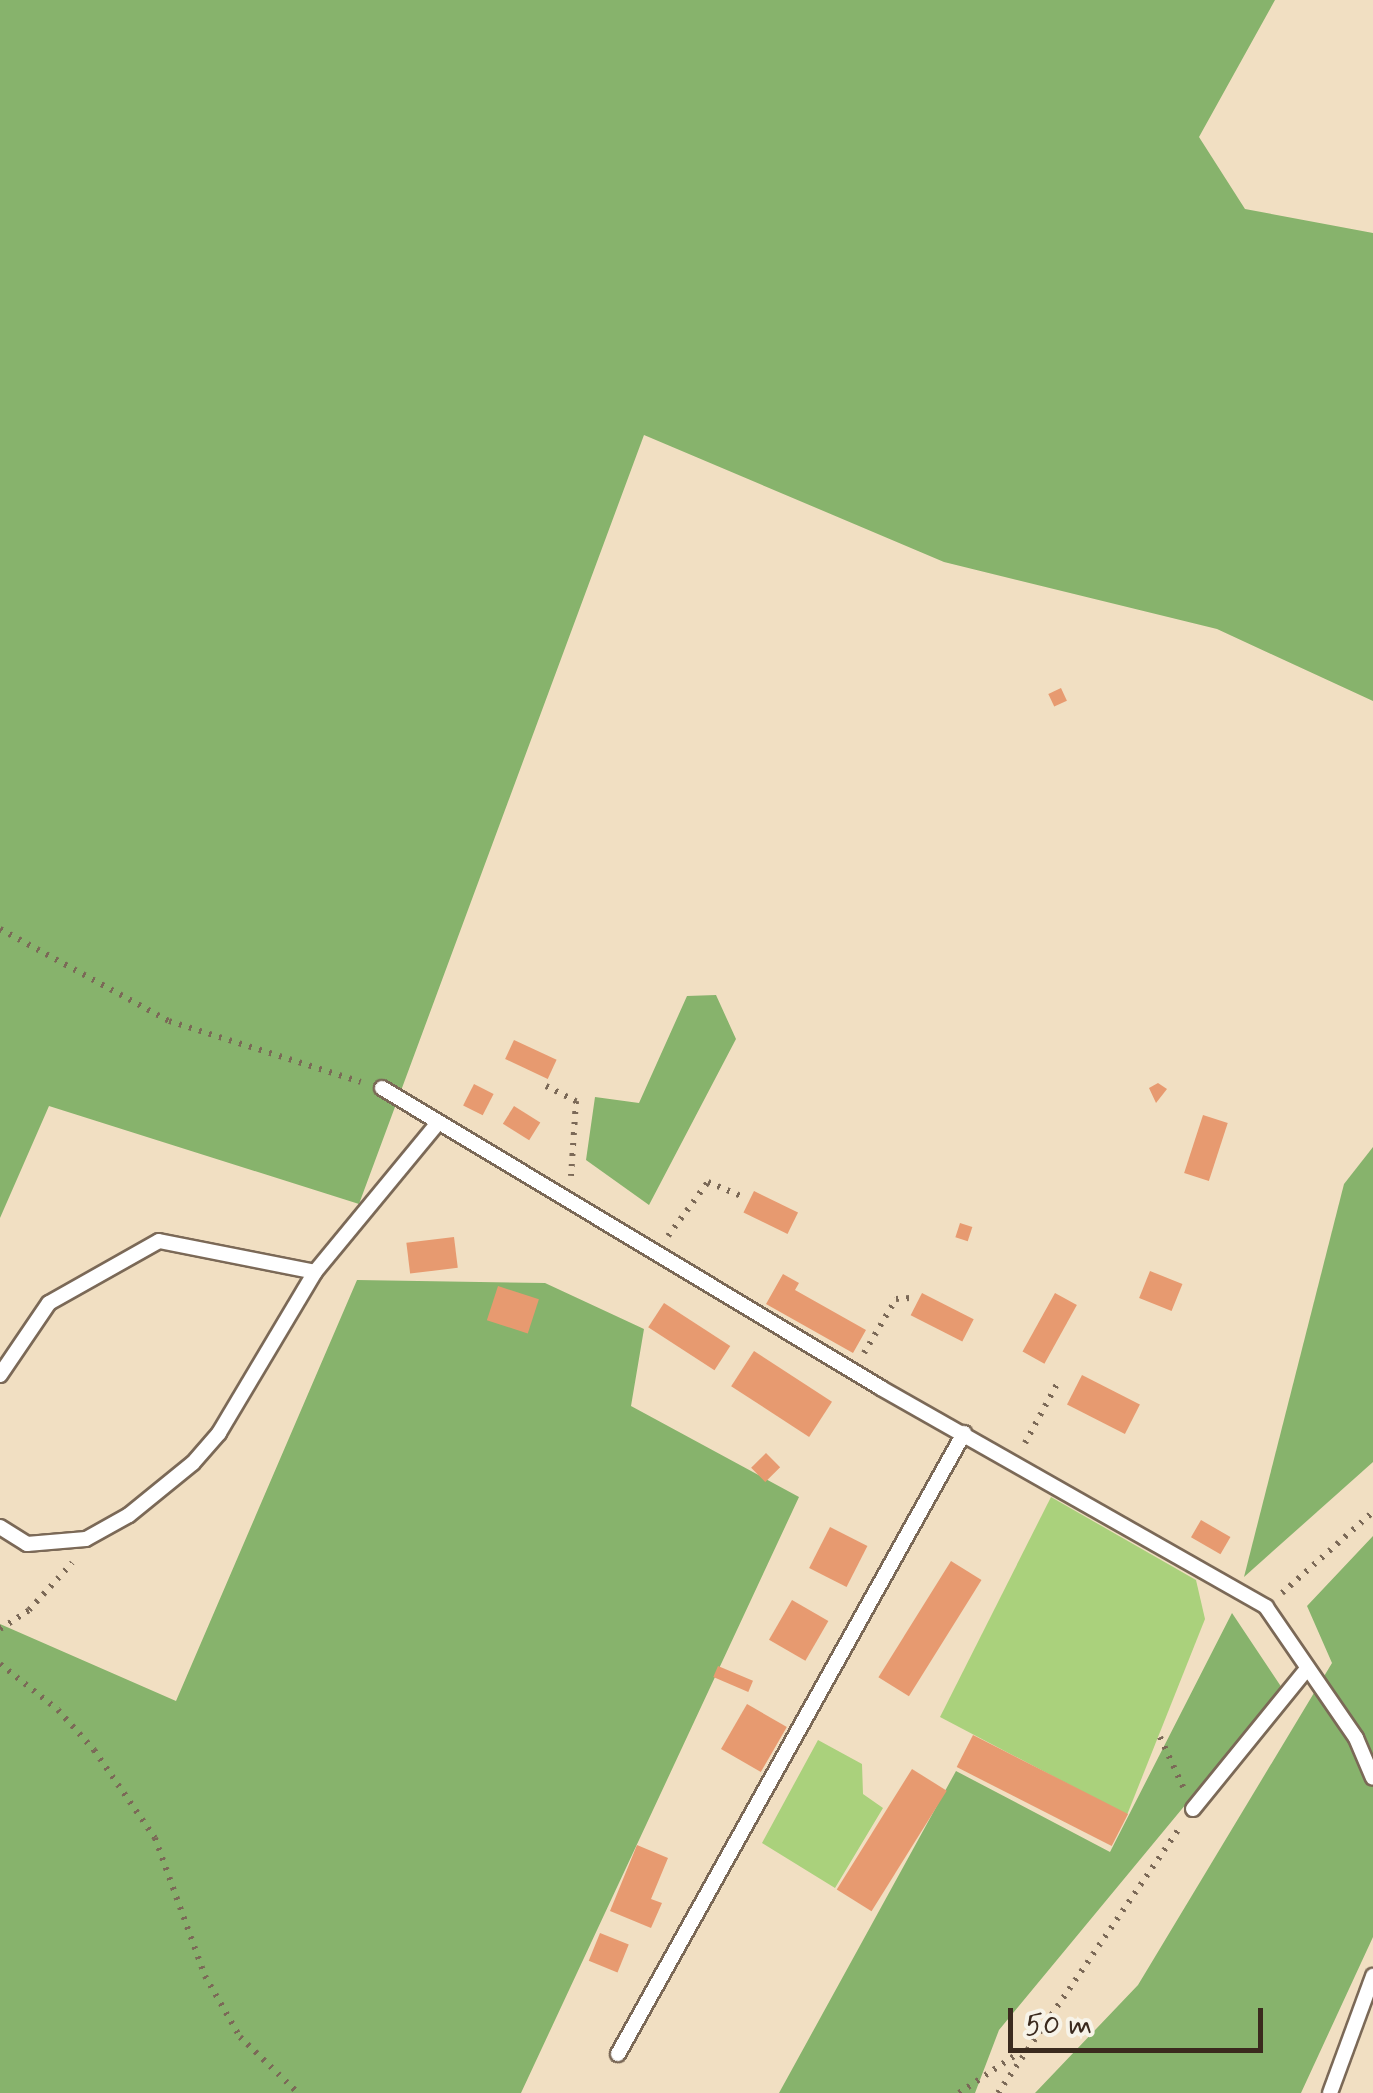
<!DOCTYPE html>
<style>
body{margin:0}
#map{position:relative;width:1373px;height:2093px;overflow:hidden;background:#f1dfc2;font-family:Mynerve,sans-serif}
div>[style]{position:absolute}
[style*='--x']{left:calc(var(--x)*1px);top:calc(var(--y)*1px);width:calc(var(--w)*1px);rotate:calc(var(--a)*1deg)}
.green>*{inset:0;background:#aad17c}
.forest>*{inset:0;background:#87b36c}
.building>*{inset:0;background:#e79a70;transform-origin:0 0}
.path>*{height:6px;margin-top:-3px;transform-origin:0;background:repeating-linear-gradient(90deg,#7b6957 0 2.5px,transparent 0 10.5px)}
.roads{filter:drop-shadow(2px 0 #7b6957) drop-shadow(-2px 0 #7b6957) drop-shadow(0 2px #7b6957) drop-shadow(0 -2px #7b6957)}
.service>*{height:14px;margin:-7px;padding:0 7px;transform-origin:7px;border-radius:7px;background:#fff}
span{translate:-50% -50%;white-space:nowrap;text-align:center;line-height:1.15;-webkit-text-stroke:8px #f7f3e8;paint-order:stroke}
.scale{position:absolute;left:1008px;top:2008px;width:255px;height:45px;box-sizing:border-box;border:5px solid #3b2a1e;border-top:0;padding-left:12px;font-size:30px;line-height:35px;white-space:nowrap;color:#3b2a1e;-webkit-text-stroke:8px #f7f3e8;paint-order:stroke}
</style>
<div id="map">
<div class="green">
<i style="clip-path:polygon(1051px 1497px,1196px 1580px,1205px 1619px,1127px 1815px,940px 1717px)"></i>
<i style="clip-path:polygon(818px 1740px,862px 1764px,863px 1794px,883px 1808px,835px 1888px,762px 1843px)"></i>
</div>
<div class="forest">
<i style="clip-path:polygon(0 0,1275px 0,1199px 137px,1245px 209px,1373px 233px,1373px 701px,1217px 629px,944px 562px,644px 435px,359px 1204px,49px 1106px,0 1218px)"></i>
<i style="clip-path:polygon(716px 995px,736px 1039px,649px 1205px,586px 1160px,595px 1097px,639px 1103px,687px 996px)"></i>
<i style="clip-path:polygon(1373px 1147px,1373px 1462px,1244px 1577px,1344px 1184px)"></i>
<i style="clip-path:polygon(357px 1280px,545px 1283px,644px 1329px,631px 1406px,799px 1497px,521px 2093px,0 2093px,0 1624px,176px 1701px)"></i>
<i style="clip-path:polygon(1373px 1536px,1373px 1937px,1301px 2093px,1035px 2093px,1138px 1985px,1332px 1663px,1307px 1606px)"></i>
<i style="clip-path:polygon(1232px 1613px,1282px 1688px,999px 2030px,975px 2093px,779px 2093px,956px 1771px,1110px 1852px)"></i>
</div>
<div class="building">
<i style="left:1061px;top:688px;width:14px;height:14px;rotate:65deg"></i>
<i style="left:514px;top:1040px;width:47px;height:21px;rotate:25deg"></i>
<i style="clip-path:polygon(1158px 1083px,1167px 1089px,1156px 1103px,1149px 1088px)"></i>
<i style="left:474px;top:1084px;width:22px;height:24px;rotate:27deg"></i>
<i style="left:514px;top:1106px;width:31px;height:21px;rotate:32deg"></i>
<i style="left:1203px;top:1115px;width:26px;height:61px;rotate:18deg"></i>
<i style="left:754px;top:1191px;width:49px;height:24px;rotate:26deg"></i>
<i style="left:960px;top:1223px;width:13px;height:15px;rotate:18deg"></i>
<i style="left:454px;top:1237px;width:31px;height:48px;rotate:83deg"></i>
<i style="left:1150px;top:1271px;width:35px;height:29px;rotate:22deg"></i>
<i style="clip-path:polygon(783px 1274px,799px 1283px,795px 1290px,866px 1330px,853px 1353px,766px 1304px)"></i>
<i style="left:498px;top:1286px;width:43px;height:36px;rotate:18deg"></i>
<i style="left:922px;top:1293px;width:58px;height:25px;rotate:27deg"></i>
<i style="left:1055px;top:1293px;width:25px;height:67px;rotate:29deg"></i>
<i style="left:664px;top:1303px;width:79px;height:29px;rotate:33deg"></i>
<i style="left:754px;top:1351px;width:93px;height:42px;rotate:33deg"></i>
<i style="left:1082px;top:1375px;width:65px;height:33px;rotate:27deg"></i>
<i style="left:766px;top:1453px;width:20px;height:21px;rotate:45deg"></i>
<i style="left:1201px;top:1520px;width:34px;height:20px;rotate:30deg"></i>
<i style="left:830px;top:1527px;width:42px;height:46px;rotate:27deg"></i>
<i style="left:951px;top:1561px;width:36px;height:137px;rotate:32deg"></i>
<i style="left:792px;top:1600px;width:42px;height:46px;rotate:30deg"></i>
<i style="left:718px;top:1666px;width:38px;height:12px;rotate:23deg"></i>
<i style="left:747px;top:1704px;width:46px;height:52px;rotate:30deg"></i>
<i style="left:973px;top:1735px;width:174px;height:36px;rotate:27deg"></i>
<i style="left:912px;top:1769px;width:41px;height:142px;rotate:32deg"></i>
<i style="clip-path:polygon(637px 1845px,668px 1858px,651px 1899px,662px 1903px,651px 1928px,610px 1911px)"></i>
<i style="left:600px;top:1933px;width:31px;height:30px;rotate:22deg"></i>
</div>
<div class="path">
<i style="--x:0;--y:929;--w:192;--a:28.6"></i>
<i style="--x:169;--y:1021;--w:201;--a:17.6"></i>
<i style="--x:546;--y:1086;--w:34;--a:27"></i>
<i style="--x:576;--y:1101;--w:75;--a:93.8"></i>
<i style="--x:668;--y:1236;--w:67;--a:-53.5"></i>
<i style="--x:708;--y:1182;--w:39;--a:23"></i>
<i style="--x:864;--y:1353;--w:63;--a:-59.3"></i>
<i style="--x:896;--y:1299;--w:14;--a:-4"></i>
<i style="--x:1025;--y:1443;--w:67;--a:-61.5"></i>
<i style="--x:1282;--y:1593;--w:122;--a:-41.7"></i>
<i style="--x:0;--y:1629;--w:35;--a:-33"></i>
<i style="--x:29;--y:1610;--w:64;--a:-47.5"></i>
<i style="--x:0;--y:1664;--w:74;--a:38.4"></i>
<i style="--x:58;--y:1710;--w:54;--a:48"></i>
<i style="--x:94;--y:1750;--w:107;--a:55.3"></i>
<i style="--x:155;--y:1838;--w:147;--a:70.1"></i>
<i style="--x:205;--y:1976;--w:70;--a:60.2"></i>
<i style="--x:240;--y:2037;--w:81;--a:44"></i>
<i style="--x:1160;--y:1737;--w:57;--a:65.2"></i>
<i style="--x:959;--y:2093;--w:73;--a:-33.9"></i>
<i style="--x:998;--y:2093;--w:324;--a:-55.6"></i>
</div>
<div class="roads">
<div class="service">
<i style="--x:382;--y:1088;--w:582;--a:31.01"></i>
<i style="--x:881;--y:1388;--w:443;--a:29.6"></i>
<i style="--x:1266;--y:1607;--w:159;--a:55.5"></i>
<i style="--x:1356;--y:1738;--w:43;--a:67"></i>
<i style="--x:0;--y:1375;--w:87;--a:-55.8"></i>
<i style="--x:49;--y:1303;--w:126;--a:-29.4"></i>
<i style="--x:159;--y:1241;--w:159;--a:11.2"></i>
<i style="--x:0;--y:1527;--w:32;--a:32"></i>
<i style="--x:27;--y:1544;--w:59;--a:-4.8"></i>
<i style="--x:86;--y:1539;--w:49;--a:-29.2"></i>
<i style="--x:129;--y:1515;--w:82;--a:-39.1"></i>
<i style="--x:193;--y:1463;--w:40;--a:-49"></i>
<i style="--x:219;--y:1433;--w:187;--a:-59.2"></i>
<i style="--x:315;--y:1272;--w:192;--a:-50.5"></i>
<i style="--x:1193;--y:1809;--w:179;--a:-50.9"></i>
<i style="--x:618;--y:2054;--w:711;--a:-60.87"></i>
<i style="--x:1330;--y:2093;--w:125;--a:-69.8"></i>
</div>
</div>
<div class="scale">50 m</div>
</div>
